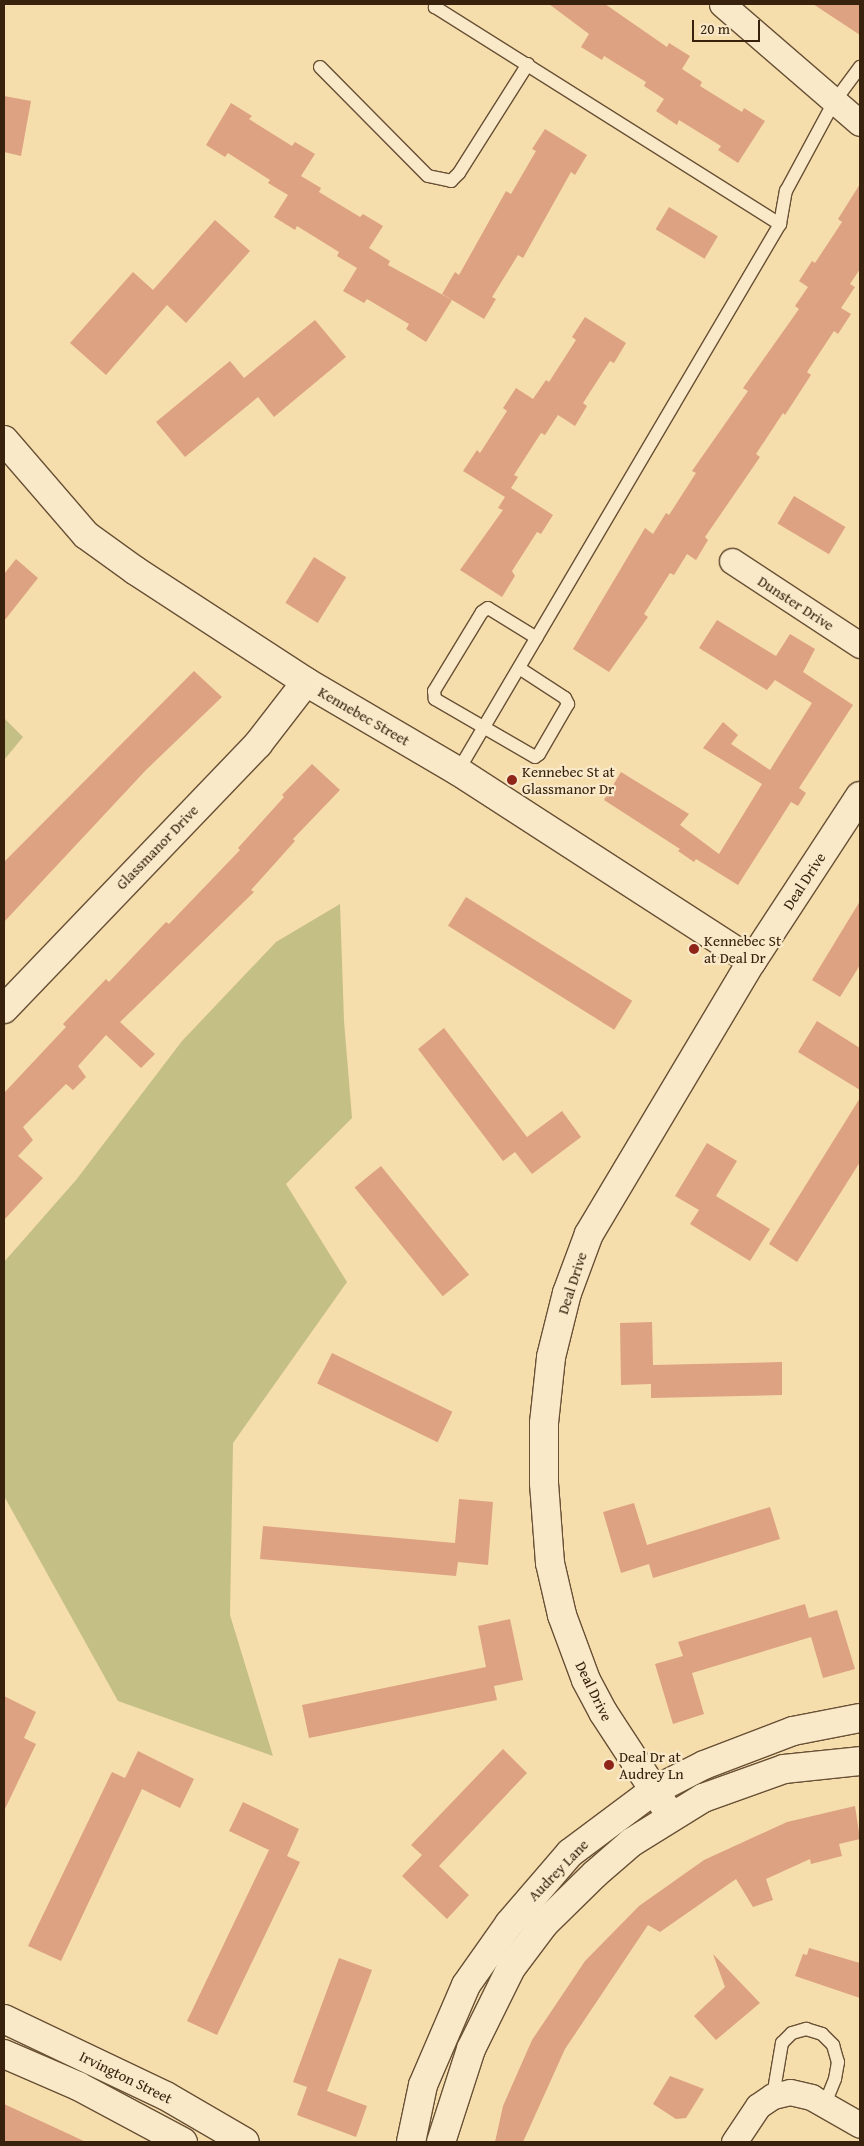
<!DOCTYPE html>
<style>
body{margin:0}
#map{position:relative;width:864px;height:2146px;overflow:hidden;background:#f6ddac;font-family:"Gentium Book Plus",serif}
div>[style]{position:absolute}
[style*='--x']{left:calc(var(--x)*1px);top:calc(var(--y)*1px);width:calc(var(--w)*1px);rotate:calc(var(--a)*1deg)}
.green>*{inset:0;background:#c4bf84}
.building>*{inset:0;background:#dda282;transform-origin:0 0}
.roads{filter:drop-shadow(1px 0 #685035) drop-shadow(-1px 0 #685035) drop-shadow(0 1px #685035) drop-shadow(0 -1px #685035)}
.service>*{height:12px;margin:-6px;padding:0 6px;transform-origin:6px;border-radius:6px;background:#f9e9c9}
.minor>*{height:25px;margin:-12.5px;padding:0 12.5px;transform-origin:12.5px;border-radius:12.5px;background:#f9e9c9}
.tertiary>*{height:28px;margin:-14px;padding:0 14px;transform-origin:14px;border-radius:14px;background:#f9e9c9}
.dots>*{width:14px;height:14px;translate:-50% -50%;box-sizing:border-box;border:2px solid #f9e9c9;border-radius:50%}
span{translate:-50% -50%;white-space:nowrap;text-align:center;line-height:1.15;-webkit-text-stroke:4.5px #f9e9c9;paint-order:stroke}
.street-label{font-size:15px;color:#38210d}
.poi-label{font-size:15px;color:#38210d}
.left{translate:0 -50%;text-align:left}
.frame{position:absolute;inset:0;border:5px solid #38210d;pointer-events:none}
.scale{position:absolute;left:692px;top:20px;width:68px;height:22px;box-sizing:border-box;border:2px solid #38210d;border-top:0;padding-left:6px;font-size:15px;line-height:18px;white-space:nowrap;color:#38210d;-webkit-text-stroke:4px #f9e9c9;paint-order:stroke}
</style>
<div id="map">
<div class="green">
<i style="clip-path:polygon(4px 718px,23px 737px,4px 760px)"></i>
<i style="clip-path:polygon(340px 904px,344px 1021px,352px 1118px,286px 1184px,347px 1282px,233px 1443px,230px 1615px,273px 1756px,118px 1701px,4px 1496px,4px 1262px,76px 1180px,182px 1041px,276px 942px)"></i>
</div>
<div class="building">
<i style="clip-path:polygon(549px 4px,605px 4px,667px 47px,669px 43px,690px 56px,682px 69px,702px 82px,700px 86px,742px 112px,744px 108px,765px 121px,738px 163px,718px 150px,721px 146px,679px 120px,677px 125px,656px 111px,664px 99px,644px 86px,646px 82px,604px 56px,602px 60px,581px 47px,589px 34px)"></i>
<i style="clip-path:polygon(813px 4px,860px 4px,860px 35px)"></i>
<i style="clip-path:polygon(4px 96px,31px 101px,21px 156px,4px 152px)"></i>
<i style="clip-path:polygon(231px 103px,252px 116px,249px 119px,292px 146px,295px 142px,315px 154px,301px 176px,321px 188px,319px 192px,360px 217px,363px 214px,383px 226px,369px 248px,390px 261px,388px 265px,452px 300px,426px 342px,406px 329px,409px 324px,367px 299px,364px 303px,343px 291px,357px 268px,337px 256px,339px 252px,297px 226px,295px 230px,274px 217px,288px 195px,268px 183px,270px 180px,228px 153px,225px 157px,206px 145px)"></i>
<i style="clip-path:polygon(545px 129px,587px 155px,575px 175px,571px 172px,523px 258px,518px 255px,492px 297px,496px 299px,484px 319px,442px 294px,455px 272px,459px 275px,506px 191px,511px 194px,536px 151px,532px 149px)"></i>
<i style="clip-path:polygon(860px 184px,860px 269px,850px 284px,855px 287px,841px 308px,851px 314px,838px 334px,834px 331px,807px 372px,811px 375px,785px 415px,783px 413px,756px 454px,760px 457px,705px 537px,708px 540px,696px 560px,687px 554px,674px 575px,670px 573px,644px 614px,648px 617px,609px 672px,573px 649px,645px 528px,653px 534px,666px 513px,669px 515px,696px 473px,692px 471px,748px 391px,743px 388px,799px 309px,795px 306px,808px 287px,799px 281px,812px 261px,815px 263px,842px 222px,838px 219px)"></i>
<i style="left:669px;top:207px;width:57px;height:26px;rotate:31deg"></i>
<i style="clip-path:polygon(215px 220px,250px 251px,186px 323px,167px 305px,106px 375px,70px 343px,133px 272px,153px 290px)"></i>
<i style="clip-path:polygon(585px 317px,626px 343px,614px 363px,610px 361px,583px 403px,587px 406px,575px 426px,558px 415px,545px 435px,541px 433px,514px 475px,518px 477px,511px 488px,553px 515px,541px 534px,537px 532px,512px 571px,515px 576px,502px 597px,460px 570px,503px 510px,498px 508px,505px 497px,463px 471px,477px 450px,480px 453px,507px 411px,503px 408px,516px 388px,533px 399px,546px 380px,549px 382px,576px 340px,572px 337px)"></i>
<i style="clip-path:polygon(315px 320px,346px 357px,274px 417px,258px 397px,185px 457px,156px 422px,230px 361px,244px 378px)"></i>
<i style="left:794px;top:496px;width:60px;height:32px;rotate:31deg"></i>
<i style="left:314px;top:557px;width:38px;height:54px;rotate:32deg"></i>
<i style="clip-path:polygon(16px 559px,38px 578px,4px 621px,4px 574px)"></i>
<i style="clip-path:polygon(717px 620px,776px 656px,790px 634px,815px 649px,803px 672px,853px 705px,799px 788px,806px 793px,798px 806px,791px 802px,738px 885px,696px 859px,694px 862px,678px 851px,680px 849px,604px 800px,621px 772px,689px 814px,680px 825px,719px 854px,762px 784px,703px 748px,723px 722px,738px 735px,731px 744px,770px 770px,812px 703px,775px 680px,767px 690px,699px 648px)"></i>
<i style="clip-path:polygon(194px 671px,222px 697px,146px 770px,4px 922px,4px 862px)"></i>
<i style="clip-path:polygon(312px 764px,340px 790px,293px 839px,295px 841px,251px 890px,254px 892px,120px 1022px,155px 1054px,141px 1068px,106px 1035px,78px 1066px,86px 1077px,73px 1090px,66px 1084px,23px 1127px,33px 1140px,18px 1156px,43px 1178px,4px 1220px,4px 1093px,66px 1027px,63px 1024px,106px 979px,109px 982px,166px 922px,169px 924px,240px 850px,238px 848px,284px 797px,282px 795px)"></i>
<i style="left:466px;top:897px;width:196px;height:34px;rotate:32deg"></i>
<i style="clip-path:polygon(860px 901px,860px 965px,840px 997px,812px 980px)"></i>
<i style="clip-path:polygon(817px 1021px,860px 1048px,860px 1090px,798px 1052px)"></i>
<i style="clip-path:polygon(444px 1028px,527px 1137px,562px 1111px,581px 1137px,532px 1174px,515px 1152px,503px 1161px,418px 1049px)"></i>
<i style="clip-path:polygon(860px 1098px,860px 1162px,797px 1262px,769px 1244px)"></i>
<i style="clip-path:polygon(707px 1143px,737px 1161px,716px 1196px,770px 1229px,750px 1261px,690px 1224px,699px 1210px,675px 1196px)"></i>
<i style="left:381px;top:1166px;width:140px;height:34px;rotate:51deg"></i>
<i style="clip-path:polygon(652px 1322px,653px 1365px,782px 1362px,782px 1395px,651px 1398px,651px 1384px,621px 1385px,620px 1323px)"></i>
<i style="left:332px;top:1353px;width:134px;height:34px;rotate:26deg"></i>
<i style="clip-path:polygon(459px 1499px,493px 1502px,488px 1565px,458px 1562px,456px 1576px,260px 1559px,263px 1526px,455px 1543px)"></i>
<i style="clip-path:polygon(634px 1503px,647px 1545px,770px 1507px,780px 1539px,653px 1578px,649px 1564px,621px 1573px,603px 1512px)"></i>
<i style="clip-path:polygon(805px 1604px,809px 1618px,837px 1610px,855px 1669px,823px 1678px,811px 1637px,692px 1673px,704px 1714px,673px 1724px,655px 1664px,683px 1656px,678px 1642px)"></i>
<i style="clip-path:polygon(510px 1619px,523px 1680px,494px 1686px,497px 1700px,309px 1738px,302px 1705px,486px 1667px,478px 1626px)"></i>
<i style="clip-path:polygon(4px 1696px,36px 1712px,24px 1738px,36px 1744px,4px 1811px)"></i>
<i style="clip-path:polygon(503px 1749px,527px 1773px,439px 1866px,469px 1895px,447px 1919px,402px 1876px,422px 1855px,411px 1845px)"></i>
<i style="clip-path:polygon(138px 1751px,194px 1779px,180px 1808px,142px 1789px,61px 1961px,28px 1946px,112px 1772px,125px 1778px)"></i>
<i style="clip-path:polygon(243px 1802px,299px 1829px,287px 1856px,300px 1862px,217px 2035px,187px 2021px,269px 1850px,229px 1831px)"></i>
<i style="clip-path:polygon(855px 1806px,860px 1839px,839px 1844px,842px 1856px,811px 1864px,810px 1859px,766px 1879px,773px 1900px,753px 1907px,736px 1879px,660px 1932px,648px 1925px,565px 2049px,523px 2142px,495px 2142px,503px 2106px,532px 2040px,585px 1961px,639px 1906px,704px 1860px,787px 1822px)"></i>
<i style="clip-path:polygon(809px 1948px,860px 1963px,860px 1998px,795px 1976px,803px 1954px,807px 1955px)"></i>
<i style="clip-path:polygon(713px 1954px,760px 2003px,716px 2040px,694px 2016px,725px 1987px)"></i>
<i style="clip-path:polygon(339px 1958px,372px 1970px,327px 2091px,367px 2106px,356px 2137px,297px 2115px,307px 2087px,293px 2082px)"></i>
<i style="clip-path:polygon(670px 2076px,704px 2089px,686px 2118px,676px 2119px,653px 2104px)"></i>
<i style="clip-path:polygon(4px 2104px,86px 2142px,4px 2142px)"></i>
</div>
<div class="roads">
<div class="service">
<i style="--x:437;--y:4;--w:4;--a:124"></i>
<i style="--x:435;--y:7;--w:408;--a:32.2"></i>
<i style="--x:320;--y:67;--w:153;--a:45.3"></i>
<i style="--x:428;--y:176;--w:24;--a:12"></i>
<i style="--x:451;--y:181;--w:11;--a:-45"></i>
<i style="--x:459;--y:173;--w:129;--a:-57.7"></i>
<i style="--x:519;--y:668;--w:55;--a:33.1"></i>
<i style="--x:565;--y:698;--w:7;--a:63"></i>
<i style="--x:568;--y:704;--w:58;--a:120.1"></i>
<i style="--x:539;--y:754;--w:5;--a:143"></i>
<i style="--x:535;--y:757;--w:116;--a:-149.9"></i>
<i style="--x:435;--y:699;--w:8;--a:-97"></i>
<i style="--x:434;--y:691;--w:92;--a:-58.7"></i>
<i style="--x:482;--y:612;--w:7;--a:-34"></i>
<i style="--x:488;--y:608;--w:57;--a:31.5"></i>
<i style="--x:458;--y:771;--w:635;--a:-59.52"></i>
<i style="--x:780;--y:224;--w:34;--a:-80"></i>
<i style="--x:786;--y:191;--w:101;--a:-61.7"></i>
<i style="--x:834;--y:102;--w:44;--a:-53.4"></i>
<i style="--x:773;--y:2096;--w:54;--a:-80.4"></i>
<i style="--x:782;--y:2043;--w:14;--a:-45"></i>
<i style="--x:792;--y:2033;--w:15;--a:-16"></i>
<i style="--x:806;--y:2029;--w:17;--a:17"></i>
<i style="--x:822;--y:2034;--w:16;--a:45"></i>
<i style="--x:833;--y:2045;--w:18;--a:74"></i>
<i style="--x:838;--y:2062;--w:17;--a:100"></i>
<i style="--x:835;--y:2079;--w:27;--a:112"></i>
</div>
<div class="minor">
<i style="--x:722;--y:4;--w:182;--a:40.8"></i>
<i style="--x:732;--y:561;--w:153;--a:33.3"></i>
<i style="--x:734;--y:2142;--w:43;--a:-56.3"></i>
<i style="--x:758;--y:2106;--w:18;--a:-34"></i>
<i style="--x:773;--y:2096;--w:17;--a:-13"></i>
<i style="--x:790;--y:2092;--w:22;--a:13"></i>
<i style="--x:811;--y:2097;--w:56;--a:29.7"></i>
</div>
<div class="tertiary">
<i style="--x:4;--y:440;--w:125;--a:49.2"></i>
<i style="--x:86;--y:535;--w:62;--a:35.8"></i>
<i style="--x:136;--y:571;--w:203;--a:33.1"></i>
<i style="--x:306;--y:682;--w:176;--a:30.4"></i>
<i style="--x:458;--y:771;--w:350;--a:32.9"></i>
<i style="--x:4;--y:1009;--w:367;--a:-46.2"></i>
<i style="--x:258;--y:744;--w:78;--a:-52.3"></i>
<i style="--x:671;--y:1816;--w:124;--a:-123.2"></i>
<i style="--x:603;--y:1712;--w:36;--a:-118"></i>
<i style="--x:586;--y:1680;--w:69;--a:-110.3"></i>
<i style="--x:562;--y:1615;--w:53;--a:-103"></i>
<i style="--x:550;--y:1563;--w:80;--a:-94.3"></i>
<i style="--x:544;--y:1483;--w:60;--a:-90"></i>
<i style="--x:544;--y:1423;--w:66;--a:-83.9"></i>
<i style="--x:551;--y:1357;--w:66;--a:-76"></i>
<i style="--x:567;--y:1293;--w:63;--a:-69.6"></i>
<i style="--x:589;--y:1234;--w:318;--a:-59.2"></i>
<i style="--x:752;--y:961;--w:197;--a:-56.8"></i>
<i style="--x:4;--y:2019;--w:179;--a:25.4"></i>
<i style="--x:166;--y:2096;--w:91;--a:30.2"></i>
<i style="--x:4;--y:2054;--w:81;--a:23.4"></i>
<i style="--x:78;--y:2086;--w:119;--a:28.1"></i>
<i style="--x:411;--y:2142;--w:58;--a:-78.1"></i>
<i style="--x:423;--y:2085;--w:109;--a:-66.7"></i>
<i style="--x:466;--y:1985;--w:75;--a:-54.8"></i>
<i style="--x:509;--y:1924;--w:94;--a:-49.3"></i>
<i style="--x:570;--y:1853;--w:104;--a:-36.8"></i>
<i style="--x:653;--y:1791;--w:57;--a:-27"></i>
<i style="--x:704;--y:1765;--w:95;--a:-20.9"></i>
<i style="--x:793;--y:1731;--w:68;--a:-11"></i>
<i style="--x:441;--y:2142;--w:98;--a:-72.1"></i>
<i style="--x:471;--y:2049;--w:90;--a:-63.7"></i>
<i style="--x:511;--y:1968;--w:55;--a:-53.1"></i>
<i style="--x:544;--y:1924;--w:71;--a:-44.4"></i>
<i style="--x:595;--y:1874;--w:49;--a:-40.9"></i>
<i style="--x:632;--y:1842;--w:84;--a:-31.8"></i>
<i style="--x:703;--y:1798;--w:86;--a:-19.7"></i>
<i style="--x:784;--y:1769;--w:76;--a:-6"></i>
</div>
</div>
<div class="dots">
<i style="left:512px;top:780px;background:#8f2418"></i>
<i style="left:694px;top:949px;background:#8f2418"></i>
<i style="left:609px;top:1765px;background:#8f2418"></i>
</div>
<div class="street-label">
<span style="left:796px;top:603px;rotate:33deg">Dunster Drive</span>
<span style="left:364px;top:716px;rotate:30deg">Kennebec Street</span>
<span style="left:157px;top:847px;rotate:-46deg">Glassmanor Drive</span>
<span style="left:804px;top:881px;rotate:-57deg">Deal Drive</span>
<span style="left:572px;top:1283px;rotate:-72deg">Deal Drive</span>
<span style="left:594px;top:1691px;rotate:64deg">Deal Drive</span>
<span style="left:558px;top:1870px;rotate:-46deg">Audrey Lane</span>
<span style="left:126px;top:2077px;rotate:26deg">Irvington Street</span>
</div>
<div class="poi-label">
<span class="left" style="left:522px;top:780px">Kennebec St at<br>Glassmanor Dr</span>
<span class="left" style="left:704px;top:949px">Kennebec St<br>at Deal Dr</span>
<span class="left" style="left:619px;top:1765px">Deal Dr at<br>Audrey Ln</span>
</div>
<div class="frame"></div>
<div class="scale">20 m</div>
</div>
